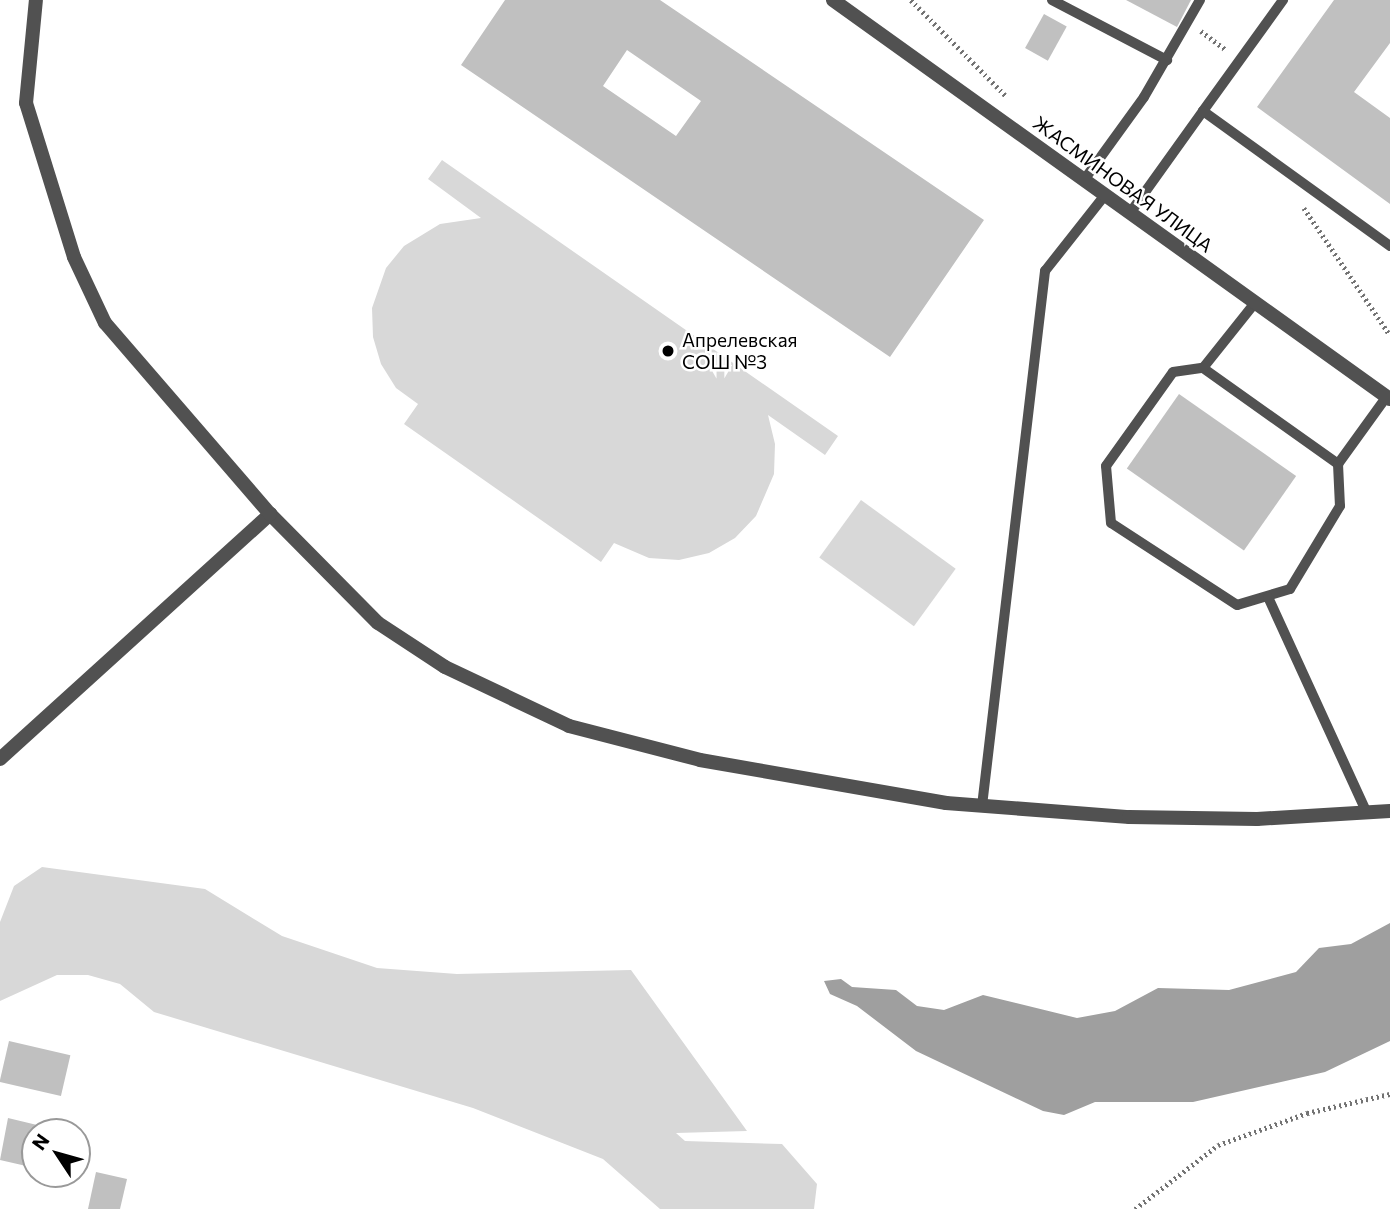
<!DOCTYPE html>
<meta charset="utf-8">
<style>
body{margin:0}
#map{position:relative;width:1390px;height:1209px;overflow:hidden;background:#fff;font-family:Commissioner,sans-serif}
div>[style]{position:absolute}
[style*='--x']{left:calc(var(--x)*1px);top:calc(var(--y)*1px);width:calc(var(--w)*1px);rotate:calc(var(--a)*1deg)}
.green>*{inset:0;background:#d8d8d8;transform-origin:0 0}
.water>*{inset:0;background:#9f9f9f}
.building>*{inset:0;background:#c0c0c0;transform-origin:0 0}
.path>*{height:4.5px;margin-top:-2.25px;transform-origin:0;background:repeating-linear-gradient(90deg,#737373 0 2px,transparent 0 5.5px)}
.lane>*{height:10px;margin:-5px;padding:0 5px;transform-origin:5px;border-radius:5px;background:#515151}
.street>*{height:14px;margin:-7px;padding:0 7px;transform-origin:7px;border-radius:7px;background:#515151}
.dots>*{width:19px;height:19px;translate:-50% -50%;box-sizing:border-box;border:4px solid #fff;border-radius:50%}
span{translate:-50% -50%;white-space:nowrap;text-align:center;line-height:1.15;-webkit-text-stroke:5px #fff;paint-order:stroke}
.street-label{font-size:19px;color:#000}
.poi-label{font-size:19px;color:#000}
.left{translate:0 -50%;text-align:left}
.north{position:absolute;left:21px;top:1118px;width:70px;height:70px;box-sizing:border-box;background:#fff;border:2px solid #999;border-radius:50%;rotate:306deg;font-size:19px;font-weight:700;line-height:28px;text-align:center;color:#000}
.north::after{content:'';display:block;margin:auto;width:24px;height:32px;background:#000;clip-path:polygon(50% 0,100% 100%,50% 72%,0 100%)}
</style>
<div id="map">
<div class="green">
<i style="clip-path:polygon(442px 160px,838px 436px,825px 455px,768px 415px,775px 444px,774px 474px,756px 516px,735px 538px,709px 553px,679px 560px,649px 558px,614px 543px,601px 562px,404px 424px,418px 404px,396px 388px,381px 364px,373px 337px,372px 308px,386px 268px,404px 246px,440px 224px,481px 218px,428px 179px)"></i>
<i style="left:861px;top:500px;width:117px;height:71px;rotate:36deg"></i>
<i style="clip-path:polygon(42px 867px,205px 889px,282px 936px,377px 968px,457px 974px,631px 970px,747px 1131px,676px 1133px,685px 1141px,782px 1144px,817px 1184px,814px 1209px,660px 1209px,603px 1159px,473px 1108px,154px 1012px,120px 984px,88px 975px,57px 975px,0 1001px,0 922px,14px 886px)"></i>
</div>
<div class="water">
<i style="clip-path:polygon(1390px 923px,1390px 1041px,1325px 1072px,1193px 1102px,1095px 1102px,1064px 1115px,1043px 1111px,916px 1051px,857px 1006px,830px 994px,824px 981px,841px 979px,852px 987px,896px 990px,917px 1006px,944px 1010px,983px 995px,1077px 1018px,1115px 1011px,1158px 988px,1229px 990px,1296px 972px,1319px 948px,1351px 944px)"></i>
</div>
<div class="building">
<i style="clip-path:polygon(evenodd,505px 0,660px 0,984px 220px,890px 357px,461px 65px,505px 0,627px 50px,701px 101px,676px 136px,603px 86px,627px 50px)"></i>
<i style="clip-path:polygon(1126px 0,1191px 0,1177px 27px)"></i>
<i style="clip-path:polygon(1334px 0,1390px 0,1390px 43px,1354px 92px,1390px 118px,1390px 204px,1257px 107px)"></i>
<i style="left:1044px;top:14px;width:26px;height:39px;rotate:29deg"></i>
<i style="left:1179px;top:394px;width:143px;height:91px;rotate:35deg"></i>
<i style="left:9px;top:1041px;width:63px;height:42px;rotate:13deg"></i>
<i style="clip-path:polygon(8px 1118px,62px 1131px,35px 1132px,35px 1168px,0 1160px)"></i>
<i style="clip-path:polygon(96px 1172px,127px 1179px,120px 1209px,88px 1209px)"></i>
</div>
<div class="path">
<i style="--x:911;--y:0;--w:136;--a:45.3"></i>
<i style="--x:1201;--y:31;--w:30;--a:37"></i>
<i style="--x:1304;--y:208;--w:153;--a:55.9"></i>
<i style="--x:1135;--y:1209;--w:105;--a:-37.6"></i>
<i style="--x:1218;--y:1145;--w:95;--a:-19.8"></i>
<i style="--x:1307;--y:1113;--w:85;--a:-12.9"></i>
</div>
<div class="lane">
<i style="--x:1052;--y:0;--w:130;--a:27.6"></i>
<i style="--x:1203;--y:111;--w:137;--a:-54.2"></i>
<i style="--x:1084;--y:180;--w:102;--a:-54.1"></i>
<i style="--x:1144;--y:97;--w:112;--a:-60"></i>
<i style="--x:1130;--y:213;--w:125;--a:-54.4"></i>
<i style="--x:1203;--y:111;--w:231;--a:35.8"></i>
<i style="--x:1203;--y:368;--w:166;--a:35.4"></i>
<i style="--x:1338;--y:464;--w:42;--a:87.3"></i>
<i style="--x:1340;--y:506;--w:97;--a:121.1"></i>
<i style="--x:1290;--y:589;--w:55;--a:163.2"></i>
<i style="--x:1237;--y:605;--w:150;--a:-146.9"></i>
<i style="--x:1111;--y:523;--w:57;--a:-95"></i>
<i style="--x:1106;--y:466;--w:115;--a:-54.5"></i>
<i style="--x:1173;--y:372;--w:30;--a:-8"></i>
<i style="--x:1203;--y:368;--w:82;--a:-51.4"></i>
<i style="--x:1338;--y:464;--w:84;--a:-54.2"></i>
<i style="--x:1268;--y:597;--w:238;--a:65.4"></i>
<i style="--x:982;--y:806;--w:539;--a:-83.28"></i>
<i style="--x:1045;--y:271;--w:97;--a:-51.7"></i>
</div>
<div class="street">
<i style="--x:833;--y:0;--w:685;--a:35.62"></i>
<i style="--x:270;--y:514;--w:153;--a:45.3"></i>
<i style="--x:378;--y:623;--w:80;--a:33.3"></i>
<i style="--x:445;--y:667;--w:137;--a:25.4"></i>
<i style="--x:569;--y:726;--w:135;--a:14.5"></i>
<i style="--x:700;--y:760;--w:250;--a:9.9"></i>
<i style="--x:946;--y:803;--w:184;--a:4.4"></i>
<i style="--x:1129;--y:817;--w:128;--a:0.9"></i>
<i style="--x:1257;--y:819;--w:133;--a:-3.4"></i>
<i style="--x:0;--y:759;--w:365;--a:-42.2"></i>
<i style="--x:270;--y:514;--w:252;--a:-130.8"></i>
<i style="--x:105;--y:323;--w:73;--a:-115.2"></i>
<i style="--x:74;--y:257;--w:161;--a:-107.3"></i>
<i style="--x:26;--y:103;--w:103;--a:-84.5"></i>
</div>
<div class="dots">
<i style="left:668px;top:351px;background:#000"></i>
</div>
<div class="street-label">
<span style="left:1123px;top:184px;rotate:36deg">ЖАСМИНОВАЯ УЛИЦА</span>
</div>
<div class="poi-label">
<span class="left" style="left:682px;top:351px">Апрелевская<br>СОШ №3</span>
</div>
<div class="north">N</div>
</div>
